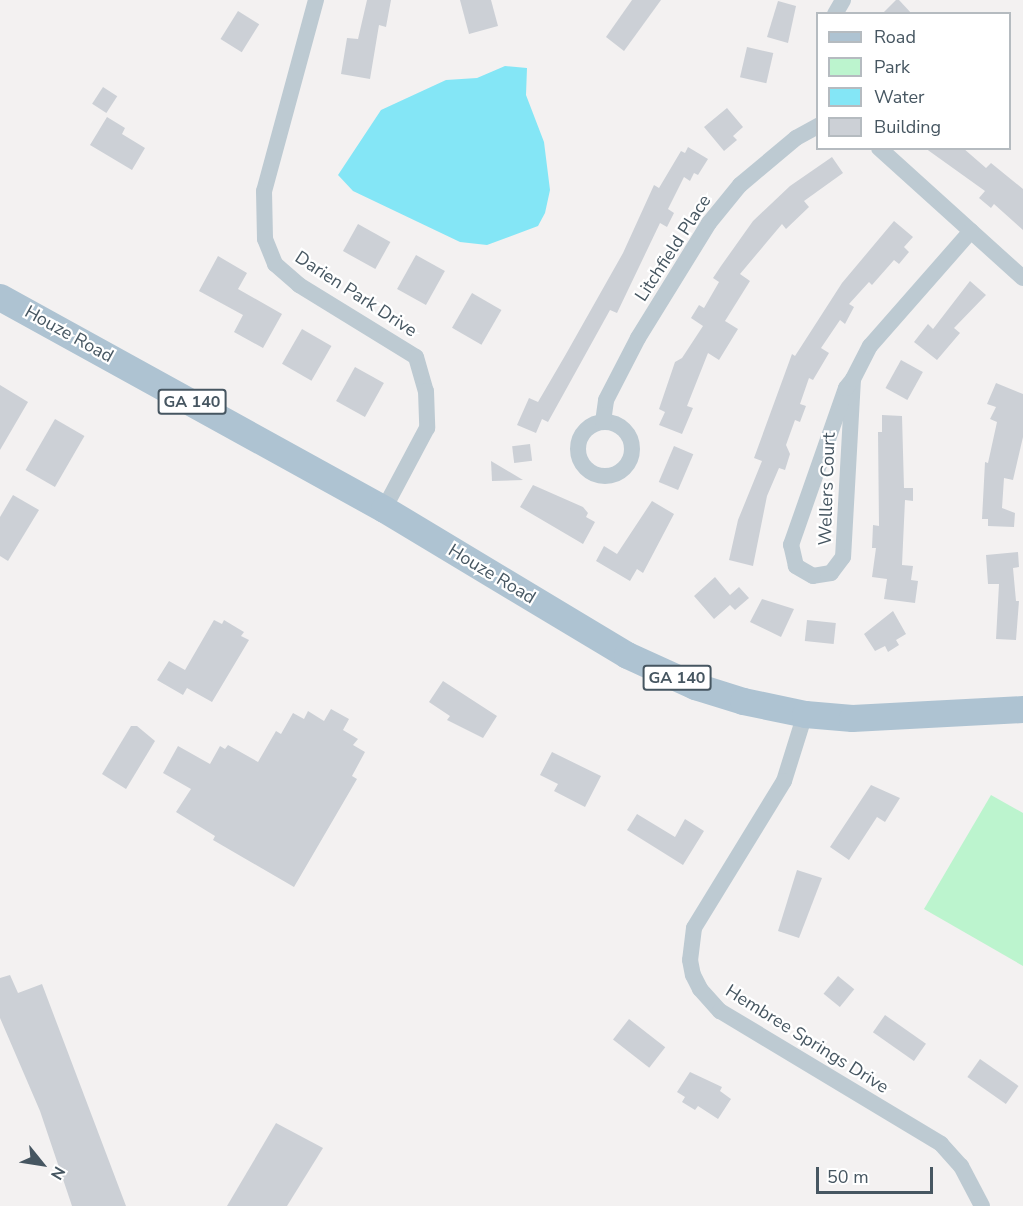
<!DOCTYPE html>
<style>
body{margin:0}
#map{position:relative;width:1023px;height:1206px;overflow:hidden;background:#f3f1f1;font-family:"Nunito Sans",sans-serif}
div>[style]{position:absolute}
[style*='--x']{left:calc(var(--x)*1px);top:calc(var(--y)*1px);width:calc(var(--w)*1px);rotate:calc(var(--a)*1deg)}
.green>*{inset:0;background:#bcf4ce}
.water>*{inset:0;background:#84e6f6}
.building>*{inset:0;background:#ccd0d6;transform-origin:0 0}
.street>*{height:16px;margin:-8px;padding:0 8px;transform-origin:8px;border-radius:8px;background:#bdcad2}
.street>.ring{margin:-8px;padding:0;box-sizing:content-box;background:none;border:16px solid #bdcad2;border-radius:50%}
.primary>*{height:27px;margin:-13.5px;padding:0 13.5px;transform-origin:13.5px;border-radius:13.5px;background:#aec3d2}
span{translate:-50% -50%;white-space:nowrap;text-align:center;line-height:1.15;-webkit-text-stroke:4.5px #fff;paint-order:stroke}
.shield-label span{padding:2px 4px;background:#fff;border:2px solid;border-radius:4px;-webkit-text-stroke-width:0}
.shield-label{font-size:16px;color:#465661;font-weight:700}
.street-label{font-size:18px;color:#465661}
.legend{position:absolute;left:816px;top:12px;width:195px;height:138px;box-sizing:border-box;background:#fff;border:2px solid #b5bbc0;margin:0;padding:8px 10px;list-style:none;font-size:18px;color:#465661}
.legend li{display:flex;align-items:center;gap:12px;height:30px}
.legend b{width:30px;border:2px solid #b5bbc0}
.north{position:absolute;left:12px;top:1134px;width:60px;height:60px;-webkit-text-stroke:4px #fff;paint-order:stroke;rotate:120deg;font-size:16px;font-weight:700;line-height:24px;text-align:center;color:#465661}
.north::after{content:'';display:block;margin:auto;width:21px;height:27px;background:#465661;clip-path:polygon(50% 0,100% 100%,50% 72%,0 100%)}
.scale{position:absolute;left:816px;top:1167px;width:117px;height:27px;box-sizing:border-box;border:3px solid #465661;border-top:0;padding-left:8px;font-size:18px;line-height:21px;white-space:nowrap;color:#465661;-webkit-text-stroke:4px #fff;paint-order:stroke}
</style>
<div id="map">
<div class="green">
<i style="clip-path:polygon(991px 795px,1023px 813px,1023px 966px,924px 909px)"></i>
</div>
<div class="water">
<i style="clip-path:polygon(505px 66px,527px 68px,526px 95px,544px 142px,550px 190px,545px 213px,538px 226px,487px 245px,460px 242px,353px 191px,338px 175px,381px 110px,446px 80px,477px 78px)"></i>
</div>
<div class="building">
<i style="clip-path:polygon(367px 0,391px 0,386px 27px,379px 25px,370px 79px,341px 74px,347px 38px,358px 39px)"></i>
<i style="clip-path:polygon(460px 0,491px 0,498px 26px,469px 34px)"></i>
<i style="clip-path:polygon(632px 0,661px 0,624px 51px,606px 37px)"></i>
<i style="clip-path:polygon(896px 0,899px 0,912px 14px,882px 14px)"></i>
<i style="clip-path:polygon(778px 1px,796px 6px,788px 43px,767px 37px)"></i>
<i style="left:238px;top:11px;width:25px;height:33px;rotate:32deg"></i>
<i style="left:747px;top:47px;width:27px;height:31px;rotate:13deg"></i>
<i style="left:103px;top:87px;width:17px;height:20px;rotate:33deg"></i>
<i style="clip-path:polygon(727px 108px,743px 127px,733px 136px,737px 140px,724px 151px,704px 127px)"></i>
<i style="clip-path:polygon(107px 117px,125px 128px,122px 134px,145px 148px,132px 170px,90px 145px)"></i>
<i style="clip-path:polygon(688px 147px,708px 159px,698px 175px,694px 173px,690px 181px,684px 177px,668px 209px,674px 213px,667px 227px,660px 223px,617px 313px,610px 310px,548px 422px,542px 419px,536px 433px,517px 425px,529px 398px,538px 402px,566px 354px,623px 253px,654px 185px,659px 188px,681px 151px,685px 153px)"></i>
<i style="clip-path:polygon(925px 148px,963px 148px,986px 168px,991px 163px,1023px 189px,1023px 230px,994px 204px,991px 208px,979px 198px,985px 191px)"></i>
<i style="clip-path:polygon(832px 157px,843px 173px,804px 201px,809px 207px,786px 229px,782px 224px,740px 274px,750px 281px,725px 321px,738px 329px,719px 360px,708px 353px,687px 406px,693px 408px,682px 434px,659px 425px,665px 412px,659px 409px,675px 362px,682px 358px,703px 326px,691px 318px,699px 305px,704px 308px,719px 282px,713px 278px,721px 266px,753px 221px,790px 186px)"></i>
<i style="clip-path:polygon(894px 221px,913px 237px,904px 247px,909px 252px,899px 264px,894px 260px,872px 285px,869px 282px,849px 304px,854px 307px,845px 324px,840px 320px,821px 348px,829px 353px,813px 380px,809px 378px,800px 404px,806px 406px,800px 422px,795px 420px,786px 445px,790px 454px,785px 470px,779px 468px,767px 496px,753px 566px,729px 560px,738px 520px,762px 461px,754px 458px,792px 354px,795px 356px,842px 283px)"></i>
<i style="left:358px;top:224px;width:37px;height:31px;rotate:29deg"></i>
<i style="left:416px;top:255px;width:33px;height:39px;rotate:29deg"></i>
<i style="clip-path:polygon(218px 256px,247px 273px,238px 289px,282px 314px,263px 348px,234px 332px,243px 315px,199px 291px)"></i>
<i style="clip-path:polygon(970px 281px,986px 295px,954px 328px,960px 333px,937px 360px,914px 342px,928px 324px,933px 329px)"></i>
<i style="left:472px;top:293px;width:34px;height:40px;rotate:30deg"></i>
<i style="left:302px;top:329px;width:34px;height:40px;rotate:30deg"></i>
<i style="left:901px;top:360px;width:25px;height:32px;rotate:29deg"></i>
<i style="left:355px;top:367px;width:33px;height:39px;rotate:29deg"></i>
<i style="clip-path:polygon(996px 383px,1023px 394px,1023px 437px,1013px 480px,1004px 478px,1002px 508px,1015px 513px,1014px 527px,988px 526px,988px 519px,982px 519px,985px 462px,988px 463px,997px 422px,990px 419px,996px 407px,987px 404px)"></i>
<i style="clip-path:polygon(0 385px,28px 402px,0 450px)"></i>
<i style="clip-path:polygon(882px 415px,902px 416px,904px 488px,913px 488px,913px 501px,905px 500px,902px 565px,913px 566px,911px 580px,918px 581px,915px 603px,884px 599px,887px 579px,872px 577px,876px 548px,872px 548px,873px 525px,879px 526px,878px 432px,882px 432px)"></i>
<i style="left:55px;top:419px;width:34px;height:59px;rotate:30deg"></i>
<i style="left:530px;top:444px;width:17px;height:18px;rotate:83deg"></i>
<i style="left:674px;top:446px;width:21px;height:39px;rotate:23deg"></i>
<i style="clip-path:polygon(491px 461px,523px 480px,492px 481px)"></i>
<i style="clip-path:polygon(533px 485px,583px 507px,588px 513px,586px 517px,595px 522px,583px 544px,520px 507px)"></i>
<i style="clip-path:polygon(13px 495px,39px 510px,8px 561px,0 556px,0 517px)"></i>
<i style="clip-path:polygon(652px 501px,674px 514px,643px 573px,637px 569px,630px 581px,596px 561px,604px 546px,617px 554px)"></i>
<i style="clip-path:polygon(1018px 552px,1019px 567px,1013px 568px,1016px 601px,1019px 601px,1016px 640px,996px 639px,999px 584px,988px 584px,986px 555px)"></i>
<i style="clip-path:polygon(715px 577px,730px 595px,739px 587px,749px 598px,735px 610px,730px 605px,714px 619px,694px 596px)"></i>
<i style="clip-path:polygon(762px 599px,794px 609px,781px 637px,750px 622px)"></i>
<i style="clip-path:polygon(893px 611px,906px 634px,896px 640px,899px 645px,888px 652px,885px 646px,875px 651px,864px 634px)"></i>
<i style="clip-path:polygon(214px 620px,222px 624px,224px 620px,244px 632px,241px 636px,249px 640px,212px 702px,187px 688px,183px 695px,157px 680px,169px 661px,185px 670px)"></i>
<i style="left:807px;top:620px;width:29px;height:21px;rotate:6deg"></i>
<i style="clip-path:polygon(443px 681px,497px 716px,483px 738px,447px 720px,450px 716px,429px 702px)"></i>
<i style="clip-path:polygon(331px 709px,349px 719px,343px 730px,358px 739px,353px 745px,365px 752px,352px 776px,357px 779px,294px 887px,213px 840px,215px 836px,176px 812px,191px 789px,163px 773px,178px 746px,210px 764px,220px 746px,225px 749px,228px 745px,258px 762px,276px 731px,281px 734px,293px 713px,304px 719px,308px 711px,324px 721px)"></i>
<i style="clip-path:polygon(131px 726px,137px 726px,155px 741px,126px 789px,102px 774px)"></i>
<i style="clip-path:polygon(552px 752px,601px 776px,585px 807px,554px 791px,558px 784px,540px 775px)"></i>
<i style="clip-path:polygon(871px 785px,900px 798px,885px 822px,877px 817px,849px 860px,830px 847px)"></i>
<i style="clip-path:polygon(637px 814px,675px 837px,685px 819px,704px 831px,683px 865px,627px 830px)"></i>
<i style="clip-path:polygon(797px 870px,822px 878px,799px 938px,778px 931px)"></i>
<i style="clip-path:polygon(10px 975px,18px 993px,42px 984px,126px 1206px,72px 1206px,40px 1111px,0 1018px,0 978px)"></i>
<i style="left:838px;top:976px;width:21px;height:23px;rotate:39deg"></i>
<i style="left:885px;top:1015px;width:50px;height:21px;rotate:35deg"></i>
<i style="left:629px;top:1019px;width:46px;height:26px;rotate:38deg"></i>
<i style="left:980px;top:1059px;width:47px;height:22px;rotate:35deg"></i>
<i style="clip-path:polygon(690px 1072px,722px 1087px,720px 1091px,731px 1099px,718px 1119px,698px 1106px,695px 1110px,682px 1102px,685px 1097px,677px 1092px)"></i>
<i style="clip-path:polygon(276px 1123px,323px 1148px,287px 1206px,227px 1206px)"></i>
</div>
<div class="street">
<i style="--x:316;--y:0;--w:198;--a:105.2"></i>
<i style="--x:264;--y:191;--w:48;--a:88.8"></i>
<i style="--x:265;--y:239;--w:27;--a:68"></i>
<i style="--x:275;--y:264;--w:32;--a:41"></i>
<i style="--x:299;--y:285;--w:137;--a:31.6"></i>
<i style="--x:416;--y:357;--w:35;--a:74"></i>
<i style="--x:426;--y:391;--w:37;--a:88"></i>
<i style="--x:427;--y:428;--w:92;--a:118"></i>
<i style="--x:835;--y:14;--w:16;--a:-60"></i>
<i style="--x:879;--y:148;--w:194;--a:42.1"></i>
<i style="--x:853;--y:379;--w:178;--a:93.2"></i>
<i style="--x:843;--y:557;--w:20;--a:127"></i>
<i style="--x:831;--y:573;--w:18;--a:171"></i>
<i style="--x:813;--y:576;--w:20;--a:-150"></i>
<i style="--x:796;--y:566;--w:22;--a:-103"></i>
<i style="--x:791;--y:545;--w:166;--a:-70.7"></i>
<i style="--x:846;--y:388;--w:11;--a:-52"></i>
<i style="--x:853;--y:379;--w:37;--a:-63"></i>
<i style="--x:870;--y:346;--w:153;--a:-48.7"></i>
<i class="ring" style="left:578px;top:422px;width:38px;height:38px"></i>
<i style="--x:603;--y:422;--w:22;--a:-82"></i>
<i style="--x:606;--y:400;--w:70;--a:-62.7"></i>
<i style="--x:638;--y:338;--w:135;--a:-58.3"></i>
<i style="--x:709;--y:223;--w:49;--a:-50.8"></i>
<i style="--x:740;--y:185;--w:73;--a:-40"></i>
<i style="--x:796;--y:138;--w:25;--a:-29"></i>
<i style="--x:805;--y:714;--w:70;--a:107.4"></i>
<i style="--x:784;--y:781;--w:172;--a:121.5"></i>
<i style="--x:694;--y:928;--w:32;--a:97"></i>
<i style="--x:690;--y:960;--w:15;--a:79"></i>
<i style="--x:693;--y:975;--w:16;--a:63"></i>
<i style="--x:700;--y:989;--w:30;--a:48"></i>
<i style="--x:720;--y:1011;--w:258;--a:31"></i>
<i style="--x:941;--y:1144;--w:30;--a:48"></i>
<i style="--x:961;--y:1166;--w:45;--a:62.3"></i>
</div>
<div class="primary">
<i style="--x:0;--y:297;--w:439;--a:28.9"></i>
<i style="--x:384;--y:509;--w:283;--a:31"></i>
<i style="--x:627;--y:655;--w:75;--a:24.5"></i>
<i style="--x:695;--y:686;--w:50;--a:17.4"></i>
<i style="--x:743;--y:701;--w:63;--a:11.8"></i>
<i style="--x:805;--y:714;--w:47;--a:4.9"></i>
<i style="--x:852;--y:718;--w:171;--a:-3"></i>
</div>
<div class="shield-label">
<span style="left:192px;top:402px">GA 140</span>
<span style="left:677px;top:678px">GA 140</span>
</div>
<div class="street-label">
<span style="left:673px;top:248px;rotate:-57deg">Litchfield Place</span>
<span style="left:356px;top:294px;rotate:33deg">Darien Park Drive</span>
<span style="left:69px;top:334px;rotate:29deg">Houze Road</span>
<span style="left:827px;top:489px;rotate:-88deg">Wellers Court</span>
<span style="left:492px;top:574px;rotate:31deg">Houze Road</span>
<span style="left:807px;top:1039px;rotate:32deg">Hembree Springs Drive</span>
</div>
<ul class="legend">
<li><b style="height:8px;background:#aec3d2"></b>Road</li>
<li><b style="height:16px;background:#bcf4ce"></b>Park</li>
<li><b style="height:16px;background:#84e6f6"></b>Water</li>
<li><b style="height:16px;background:#ccd0d6"></b>Building</li>
</ul>
<div class="north">N</div>
<div class="scale">50 m</div>
</div>
